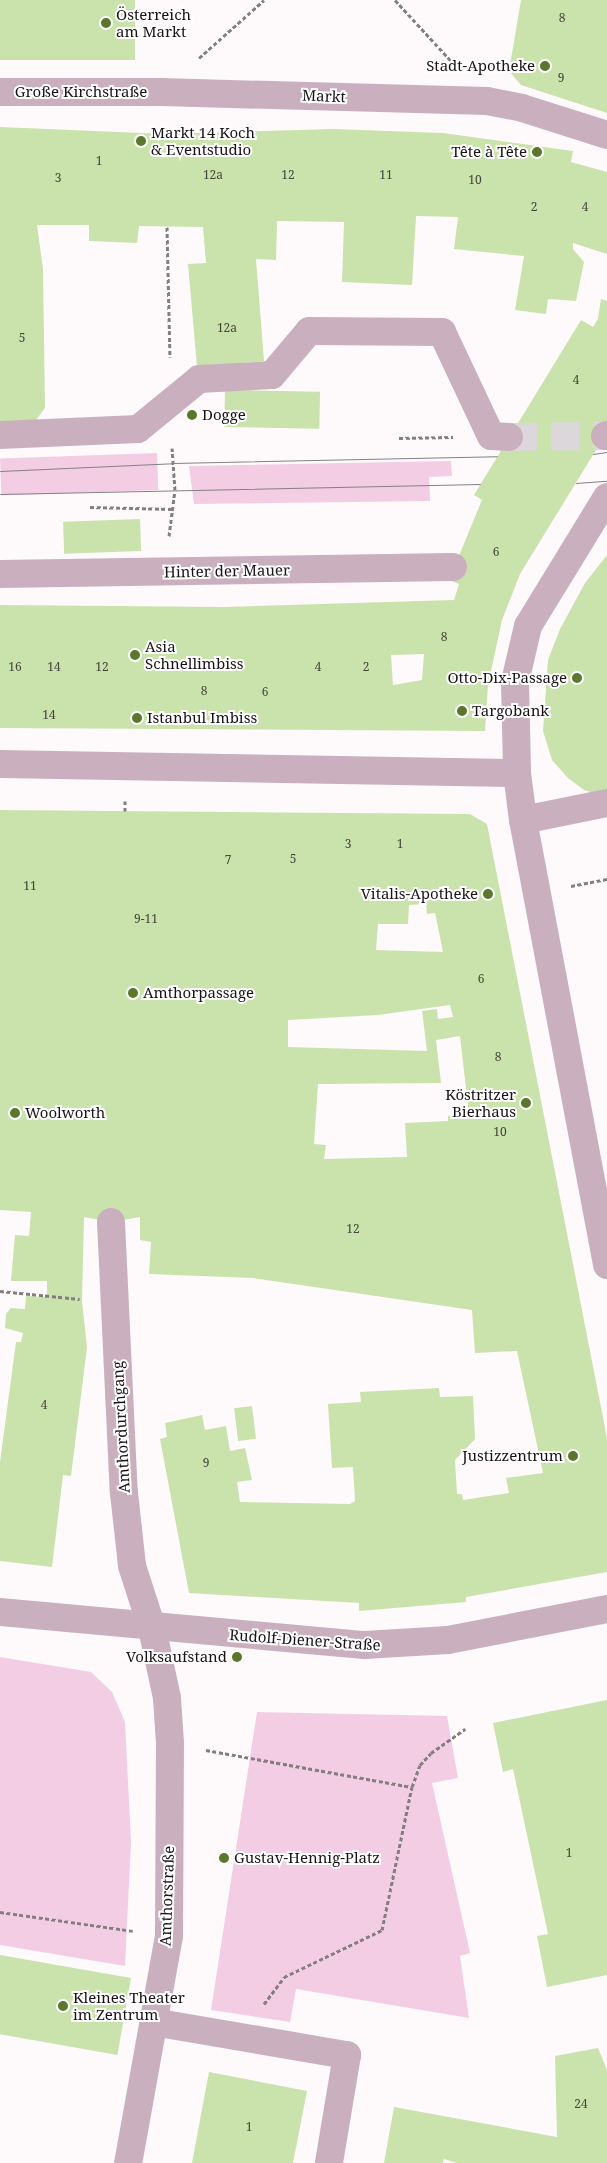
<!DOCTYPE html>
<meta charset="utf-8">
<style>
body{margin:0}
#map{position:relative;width:607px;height:2163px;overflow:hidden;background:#fefafc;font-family:"Noto Serif",serif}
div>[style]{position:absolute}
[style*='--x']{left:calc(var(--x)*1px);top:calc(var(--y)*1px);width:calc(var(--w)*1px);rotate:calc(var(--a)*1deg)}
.green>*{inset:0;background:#f2cde3;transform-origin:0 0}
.building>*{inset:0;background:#cae2ab;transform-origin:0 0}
.minor-tunnel>*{height:28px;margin-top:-14px;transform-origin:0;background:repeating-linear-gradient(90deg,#dcd7da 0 28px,transparent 0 42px)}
.path>*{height:3px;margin-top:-1.5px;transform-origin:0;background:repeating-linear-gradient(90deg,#847e81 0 4px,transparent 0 6.5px)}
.minor>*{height:28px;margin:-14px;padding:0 14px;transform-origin:14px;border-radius:14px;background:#cab0bf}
.tram>*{height:1px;margin:-0.5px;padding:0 0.5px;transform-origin:0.5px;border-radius:0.5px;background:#858083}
.dots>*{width:14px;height:14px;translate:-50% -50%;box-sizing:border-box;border:2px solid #fff;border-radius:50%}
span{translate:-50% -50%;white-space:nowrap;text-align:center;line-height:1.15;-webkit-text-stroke:4px #fff;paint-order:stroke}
.number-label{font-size:12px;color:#45463b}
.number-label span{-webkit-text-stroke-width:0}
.poi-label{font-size:15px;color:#191216}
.left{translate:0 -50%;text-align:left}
.right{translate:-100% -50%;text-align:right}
.street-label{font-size:15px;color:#191216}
</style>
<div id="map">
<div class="green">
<i style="left:157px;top:453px;width:37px;height:157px;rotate:88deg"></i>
<i style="clip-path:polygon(451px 461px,452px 476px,429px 477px,430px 501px,194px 504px,189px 466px)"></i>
<i style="clip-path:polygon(0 1657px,91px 1672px,112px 1692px,125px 1722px,131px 1842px,125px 1966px,0 1945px)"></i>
<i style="clip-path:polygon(257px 1712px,447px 1716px,458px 1778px,432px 1783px,470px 1953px,460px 1956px,469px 2018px,296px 1989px,290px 2022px,211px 2010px)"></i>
</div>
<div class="building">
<i style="left:0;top:0;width:135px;height:60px"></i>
<i style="clip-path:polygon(521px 0,607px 0,607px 113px,521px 85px,509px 71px)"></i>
<i style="clip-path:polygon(0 127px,165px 134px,333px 129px,443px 133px,573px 151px,571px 162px,607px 172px,607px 254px,573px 243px,573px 249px,584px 262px,576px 301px,548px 299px,546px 314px,515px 310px,524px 256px,454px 249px,458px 217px,416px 216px,412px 285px,342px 282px,344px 222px,277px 221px,276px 260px,256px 259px,264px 361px,197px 367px,188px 264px,206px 263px,203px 227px,139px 226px,137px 243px,89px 241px,89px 225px,37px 225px,43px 269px,45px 408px,33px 424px,0 424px)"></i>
<i style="clip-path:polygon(evenodd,601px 299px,607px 301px,607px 432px,520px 574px,502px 620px,488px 685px,485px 731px,0 728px,0 605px,225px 607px,454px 600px,459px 584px,449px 580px,482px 500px,474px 495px,581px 320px,593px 327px,598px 319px,601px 299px,424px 654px,422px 680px,393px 685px,391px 655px,424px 654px)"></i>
<i style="left:225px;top:390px;width:95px;height:37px;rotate:1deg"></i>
<i style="left:140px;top:519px;width:32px;height:77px;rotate:88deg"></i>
<i style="clip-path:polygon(607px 555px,607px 795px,603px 796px,584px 790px,568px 778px,552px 760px,543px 731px,548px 660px,560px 629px,585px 583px)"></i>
<i style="clip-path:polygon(evenodd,0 810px,470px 814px,487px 824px,607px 1438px,607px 1572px,466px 1597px,466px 1602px,359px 1611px,359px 1603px,189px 1593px,160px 1439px,167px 1437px,165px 1423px,202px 1415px,205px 1430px,226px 1426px,230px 1451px,245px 1448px,252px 1480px,237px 1482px,240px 1502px,350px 1504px,355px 1501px,353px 1467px,332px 1468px,328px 1404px,361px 1402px,360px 1392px,439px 1388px,440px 1397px,473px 1396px,475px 1439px,455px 1460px,457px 1494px,462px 1494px,463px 1500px,509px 1493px,506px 1478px,543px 1473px,517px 1351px,475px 1353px,472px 1310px,253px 1278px,149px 1274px,151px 1242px,140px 1240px,140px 1217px,111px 1222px,84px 1217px,82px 1301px,87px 1347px,71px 1476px,63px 1475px,52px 1567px,0 1561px,0 1462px,16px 1342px,21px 1342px,23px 1333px,5px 1328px,6px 1314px,11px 1308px,25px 1309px,26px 1296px,47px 1297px,47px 1281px,11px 1281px,15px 1235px,29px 1236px,31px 1212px,0 1210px,0 810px,426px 904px,427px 914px,435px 913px,443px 952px,376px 950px,378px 924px,408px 924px,409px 905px,426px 904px,0 810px,450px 1005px,453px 1017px,438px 1019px,437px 1009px,422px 1011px,427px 1051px,288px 1047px,288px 1020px,378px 1015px,450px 1005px,0 810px,460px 1036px,469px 1115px,448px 1116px,448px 1121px,405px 1123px,407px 1157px,324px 1159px,326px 1145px,314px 1144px,318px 1084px,441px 1083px,436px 1040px,460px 1036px)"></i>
<i style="left:252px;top:1406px;width:33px;height:18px;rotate:83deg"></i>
<i style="clip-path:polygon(607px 1700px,607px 1975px,547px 1987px,537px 1936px,548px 1934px,513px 1769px,503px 1772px,493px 1723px)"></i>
<i style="left:0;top:1955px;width:133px;height:78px;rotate:10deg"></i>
<i style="clip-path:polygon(598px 2048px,607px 2070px,607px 2163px,457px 2163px,444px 2159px,443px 2163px,384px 2163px,394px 2107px,557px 2137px,555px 2056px)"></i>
<i style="clip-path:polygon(209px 2072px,307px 2091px,293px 2163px,192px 2163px)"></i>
</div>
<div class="minor-tunnel">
<i style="--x:509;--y:437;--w:96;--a:-0.6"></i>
</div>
<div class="path">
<i style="--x:395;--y:0;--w:86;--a:47.4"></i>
<i style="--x:199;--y:58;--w:87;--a:-41.7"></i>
<i style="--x:167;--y:227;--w:130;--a:88.7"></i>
<i style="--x:399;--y:438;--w:54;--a:-1.1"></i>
<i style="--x:90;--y:507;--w:83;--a:1.4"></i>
<i style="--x:169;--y:536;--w:46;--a:-82.6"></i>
<i style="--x:175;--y:490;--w:42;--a:-94.1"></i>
<i style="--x:125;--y:811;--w:10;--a:-90"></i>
<i style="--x:571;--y:886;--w:37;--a:-11"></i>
<i style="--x:0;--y:1291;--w:80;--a:5.7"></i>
<i style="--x:206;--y:1750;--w:209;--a:10.2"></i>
<i style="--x:0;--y:1912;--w:134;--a:8.1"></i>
<i style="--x:264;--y:2004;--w:34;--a:-53"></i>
<i style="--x:284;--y:1977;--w:109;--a:-25.6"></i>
<i style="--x:382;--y:1930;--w:146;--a:-78.2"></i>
<i style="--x:412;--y:1787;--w:23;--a:-70"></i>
<i style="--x:420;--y:1765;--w:16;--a:-47"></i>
<i style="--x:431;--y:1753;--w:42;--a:-35.2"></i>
</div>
<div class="minor">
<i style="--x:0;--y:92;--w:161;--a:0"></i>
<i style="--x:161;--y:92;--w:326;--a:1.6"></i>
<i style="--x:487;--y:101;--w:36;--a:11"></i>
<i style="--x:522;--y:108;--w:89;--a:17.6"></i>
<i style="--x:0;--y:435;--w:138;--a:-2.5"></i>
<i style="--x:138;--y:429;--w:79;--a:-39.3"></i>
<i style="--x:199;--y:379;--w:73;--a:-3.1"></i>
<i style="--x:272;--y:375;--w:57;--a:-49.9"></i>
<i style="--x:309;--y:331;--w:133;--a:0.4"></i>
<i style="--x:442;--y:332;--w:115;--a:64.8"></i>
<i style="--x:491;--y:436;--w:18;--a:3"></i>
<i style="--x:605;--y:436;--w:2;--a:-27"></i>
<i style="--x:607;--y:497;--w:151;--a:121.5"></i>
<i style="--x:528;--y:626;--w:57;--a:103.1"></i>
<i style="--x:515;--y:682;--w:91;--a:88.7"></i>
<i style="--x:517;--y:773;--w:47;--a:82.7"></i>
<i style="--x:523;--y:820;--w:453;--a:79.3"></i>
<i style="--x:0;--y:574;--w:453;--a:-0.9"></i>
<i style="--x:0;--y:764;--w:517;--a:1"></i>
<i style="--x:523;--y:820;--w:86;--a:-11.4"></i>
<i style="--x:111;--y:1222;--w:271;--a:87.3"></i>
<i style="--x:124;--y:1493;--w:73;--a:83.7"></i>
<i style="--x:132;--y:1566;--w:65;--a:72.1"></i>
<i style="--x:152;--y:1628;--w:72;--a:77.9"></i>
<i style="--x:167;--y:1698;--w:45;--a:86.2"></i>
<i style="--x:170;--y:1743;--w:193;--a:90.3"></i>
<i style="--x:169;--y:1936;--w:231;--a:100.2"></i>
<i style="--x:0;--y:1612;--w:366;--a:5.2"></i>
<i style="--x:365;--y:1645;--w:83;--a:-3.4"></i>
<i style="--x:448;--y:1640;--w:162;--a:-11"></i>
<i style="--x:153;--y:2022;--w:197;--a:9.7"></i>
<i style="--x:347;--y:2055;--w:109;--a:99.5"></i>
</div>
<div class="tram">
<i style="--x:593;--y:454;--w:14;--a:-8"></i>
<i style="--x:0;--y:471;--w:173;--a:-2.6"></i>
<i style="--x:173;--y:463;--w:324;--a:-1.2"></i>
<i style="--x:576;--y:483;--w:31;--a:-4"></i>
<i style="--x:0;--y:494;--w:480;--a:-1.2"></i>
</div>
<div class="dots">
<i style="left:106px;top:23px;background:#5b772b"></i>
<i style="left:545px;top:66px;background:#5b772b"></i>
<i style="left:141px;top:141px;background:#5b772b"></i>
<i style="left:537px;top:152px;background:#5b772b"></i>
<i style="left:192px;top:415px;background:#5b772b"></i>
<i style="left:135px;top:655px;background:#5b772b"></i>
<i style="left:577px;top:678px;background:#5b772b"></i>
<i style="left:462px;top:711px;background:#5b772b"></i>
<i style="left:137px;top:718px;background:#5b772b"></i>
<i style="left:488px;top:894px;background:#5b772b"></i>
<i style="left:133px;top:993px;background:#5b772b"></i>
<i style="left:526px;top:1103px;background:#5b772b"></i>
<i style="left:15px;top:1113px;background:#5b772b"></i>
<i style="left:573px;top:1456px;background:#5b772b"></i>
<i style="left:237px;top:1657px;background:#5b772b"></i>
<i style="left:224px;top:1858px;background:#5b772b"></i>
<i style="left:63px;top:2006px;background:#5b772b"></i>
</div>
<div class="number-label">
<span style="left:562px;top:18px">8</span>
<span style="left:561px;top:78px">9</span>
<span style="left:99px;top:161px">1</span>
<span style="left:213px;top:175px">12a</span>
<span style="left:288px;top:175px">12</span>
<span style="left:386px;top:175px">11</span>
<span style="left:58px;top:178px">3</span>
<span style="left:475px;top:180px">10</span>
<span style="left:534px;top:207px">2</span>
<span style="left:585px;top:207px">4</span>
<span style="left:227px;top:328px">12a</span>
<span style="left:22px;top:338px">5</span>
<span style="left:576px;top:380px">4</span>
<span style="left:496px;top:552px">6</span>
<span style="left:444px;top:637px">8</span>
<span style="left:15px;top:667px">16</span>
<span style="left:54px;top:667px">14</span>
<span style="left:102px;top:667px">12</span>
<span style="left:318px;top:667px">4</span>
<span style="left:366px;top:667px">2</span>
<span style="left:204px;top:691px">8</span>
<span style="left:265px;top:692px">6</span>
<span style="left:49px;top:715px">14</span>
<span style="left:348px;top:844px">3</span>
<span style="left:400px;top:844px">1</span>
<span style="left:293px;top:859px">5</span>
<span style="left:228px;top:860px">7</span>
<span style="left:30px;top:886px">11</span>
<span style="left:146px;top:919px">9-11</span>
<span style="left:481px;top:979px">6</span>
<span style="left:498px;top:1057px">8</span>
<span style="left:500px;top:1132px">10</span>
<span style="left:353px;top:1229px">12</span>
<span style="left:44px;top:1405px">4</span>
<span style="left:206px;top:1463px">9</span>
<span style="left:569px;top:1853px">1</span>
<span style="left:581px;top:2104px">24</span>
<span style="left:249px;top:2127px">1</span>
</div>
<div class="poi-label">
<span class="left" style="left:116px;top:23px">Österreich<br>am Markt</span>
<span class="right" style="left:535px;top:66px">Stadt-Apotheke</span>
<span class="left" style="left:151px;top:141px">Markt 14 Koch<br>&amp; Eventstudio</span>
<span class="right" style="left:527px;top:152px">Tête à Tête</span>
<span class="left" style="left:202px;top:415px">Dogge</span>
<span class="left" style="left:145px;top:655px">Asia<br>Schnellimbiss</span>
<span class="right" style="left:567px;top:678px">Otto-Dix-Passage</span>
<span class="left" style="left:472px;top:711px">Targobank</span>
<span class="left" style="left:147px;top:718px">Istanbul Imbiss</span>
<span class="right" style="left:478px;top:894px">Vitalis-Apotheke</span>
<span class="left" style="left:143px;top:993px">Amthorpassage</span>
<span class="right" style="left:516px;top:1103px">Köstritzer<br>Bierhaus</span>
<span class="left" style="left:25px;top:1113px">Woolworth</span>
<span class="right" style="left:563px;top:1456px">Justizzentrum</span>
<span class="right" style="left:227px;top:1657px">Volksaufstand</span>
<span class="left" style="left:234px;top:1858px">Gustav-Hennig-Platz</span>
<span class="left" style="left:73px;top:2006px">Kleines Theater<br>im Zentrum</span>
</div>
<div class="street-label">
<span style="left:81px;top:92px">Große Kirchstraße</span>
<span style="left:324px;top:96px;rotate:2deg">Markt</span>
<span style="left:227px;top:571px;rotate:-1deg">Hinter der Mauer</span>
<span style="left:121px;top:1427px;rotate:-93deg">Amthordurchgang</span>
<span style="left:305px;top:1640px;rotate:4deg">Rudolf-Diener-Straße</span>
<span style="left:167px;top:1896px;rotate:-88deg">Amthorstraße</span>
</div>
</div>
